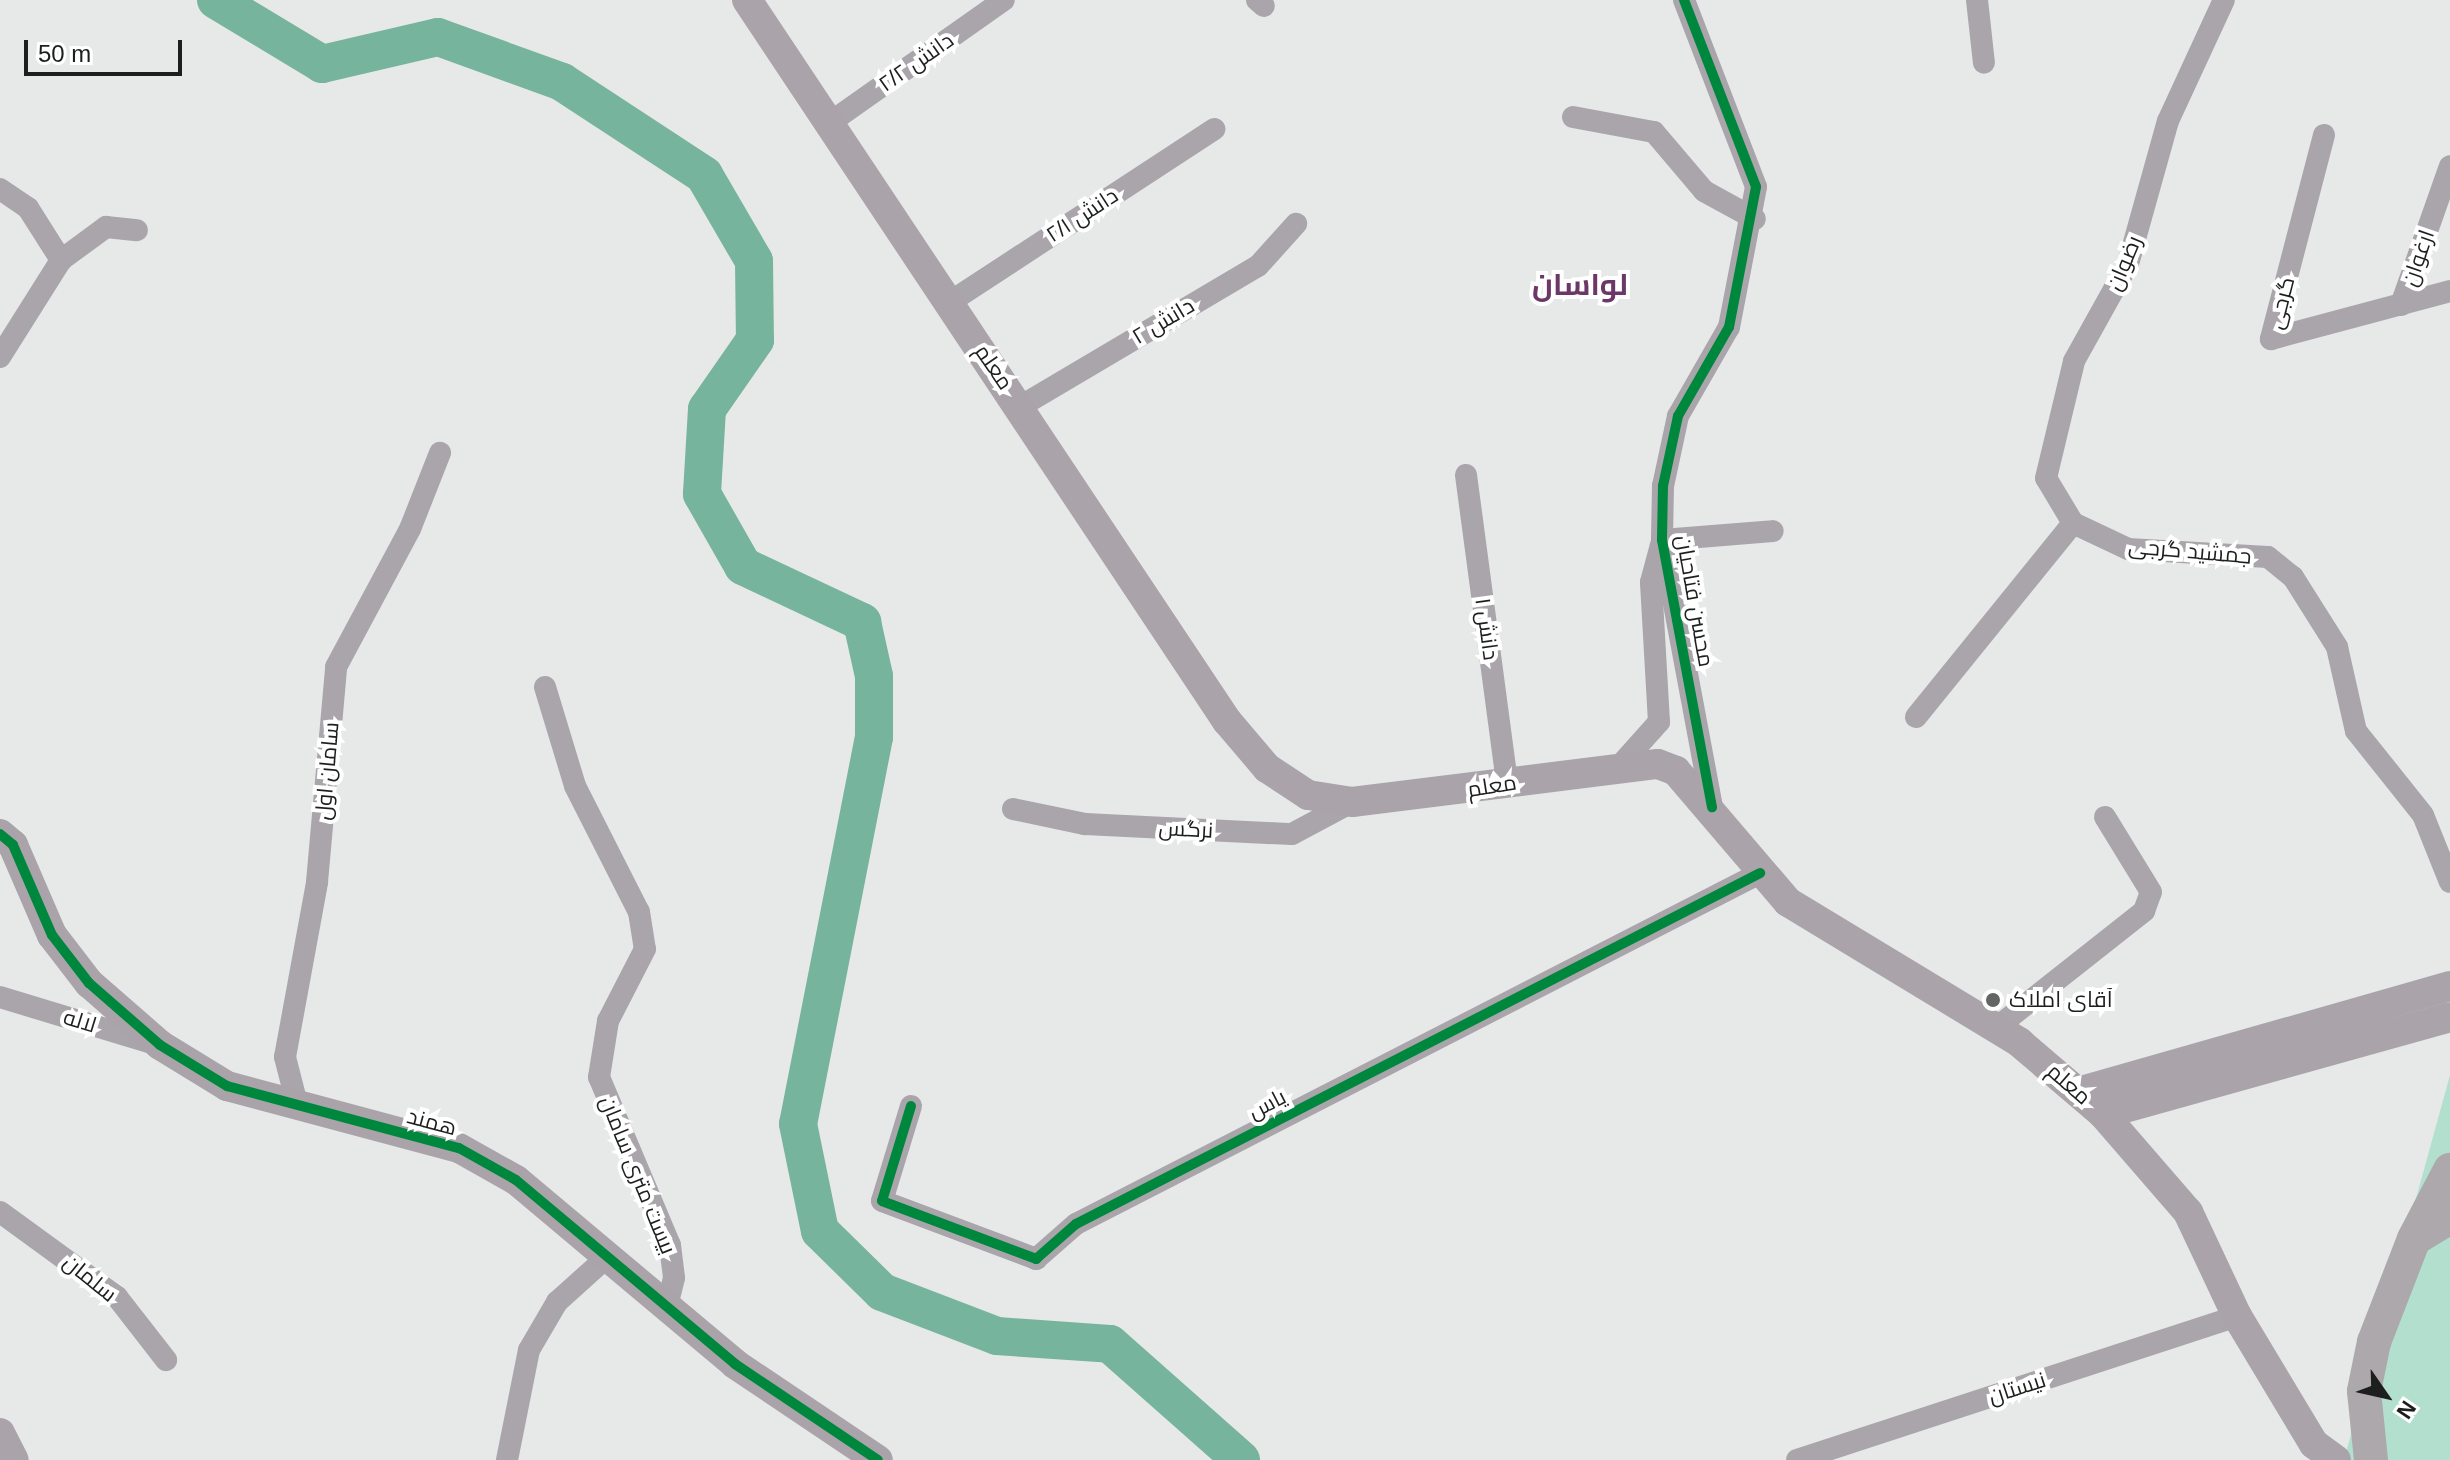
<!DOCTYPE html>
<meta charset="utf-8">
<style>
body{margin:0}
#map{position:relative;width:2450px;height:1460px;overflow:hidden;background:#e6e9e8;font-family:Helvetica,Cairo,sans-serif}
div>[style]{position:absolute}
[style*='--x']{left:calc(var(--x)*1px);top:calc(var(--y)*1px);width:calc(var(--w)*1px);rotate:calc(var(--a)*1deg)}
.green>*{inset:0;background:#b3e0ce}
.river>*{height:38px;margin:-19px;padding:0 19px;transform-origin:19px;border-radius:19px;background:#76b49d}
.street>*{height:22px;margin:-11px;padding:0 11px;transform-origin:11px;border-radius:11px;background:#aaa5ab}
.secondary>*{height:30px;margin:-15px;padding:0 15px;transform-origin:15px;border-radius:15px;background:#aaa4aa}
.primary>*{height:34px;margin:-17px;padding:0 17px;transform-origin:17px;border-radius:17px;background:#aca8ac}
.cycleway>*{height:10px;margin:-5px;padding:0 5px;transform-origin:5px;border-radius:5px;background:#00873e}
.dots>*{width:22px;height:22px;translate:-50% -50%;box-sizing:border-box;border:4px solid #fff;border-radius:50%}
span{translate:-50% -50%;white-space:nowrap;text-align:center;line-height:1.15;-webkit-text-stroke:8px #fff;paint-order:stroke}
.street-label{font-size:22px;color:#1d1e1e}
.poi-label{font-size:22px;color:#1d1e1e}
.left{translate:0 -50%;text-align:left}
.district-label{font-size:30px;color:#6c3868;font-weight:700}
.north{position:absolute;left:2346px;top:1356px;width:80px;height:80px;-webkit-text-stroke:6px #fff;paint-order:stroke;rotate:124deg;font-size:22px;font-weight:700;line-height:32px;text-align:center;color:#1d1e1e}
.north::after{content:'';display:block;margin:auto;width:28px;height:36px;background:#1d1e1e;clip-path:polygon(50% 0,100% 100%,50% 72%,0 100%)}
.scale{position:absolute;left:24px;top:40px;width:158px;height:36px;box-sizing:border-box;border:4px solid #1d1e1e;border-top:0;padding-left:10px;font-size:24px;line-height:28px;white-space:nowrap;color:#1d1e1e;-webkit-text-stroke:6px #fff;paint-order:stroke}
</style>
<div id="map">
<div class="green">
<i style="clip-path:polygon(2450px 1075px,2450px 1460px,2344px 1460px)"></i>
</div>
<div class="river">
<i style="--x:216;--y:0;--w:124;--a:31.1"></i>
<i style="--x:322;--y:64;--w:119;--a:-13.1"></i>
<i style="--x:438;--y:37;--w:132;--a:19.9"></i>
<i style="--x:562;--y:82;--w:170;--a:33.2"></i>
<i style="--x:704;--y:175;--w:99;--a:59.8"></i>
<i style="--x:754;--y:261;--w:79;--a:89.3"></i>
<i style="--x:755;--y:340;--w:84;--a:124.8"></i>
<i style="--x:707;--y:409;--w:85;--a:93.4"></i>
<i style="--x:702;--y:494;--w:83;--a:60.3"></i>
<i style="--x:743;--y:566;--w:132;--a:25.2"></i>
<i style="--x:862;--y:622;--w:55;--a:77.5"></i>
<i style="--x:874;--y:676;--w:61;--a:90"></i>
<i style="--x:874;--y:737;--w:394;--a:101.1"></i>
<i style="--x:798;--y:1124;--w:109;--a:78.4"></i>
<i style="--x:820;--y:1231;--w:87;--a:44.5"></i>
<i style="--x:882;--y:1292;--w:123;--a:20.9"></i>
<i style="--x:997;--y:1336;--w:113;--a:4"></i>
<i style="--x:1110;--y:1344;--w:175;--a:41.5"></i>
</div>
<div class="street">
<i style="--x:1257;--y:0;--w:9;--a:41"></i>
<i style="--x:1684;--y:0;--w:200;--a:68.9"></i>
<i style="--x:1756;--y:187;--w:143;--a:100.9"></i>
<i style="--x:1729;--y:327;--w:103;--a:119.8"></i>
<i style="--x:1678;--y:416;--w:72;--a:102.1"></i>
<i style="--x:1663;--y:486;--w:54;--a:91.1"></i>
<i style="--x:1662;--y:540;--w:272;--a:79.4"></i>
<i style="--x:1977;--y:0;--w:63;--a:83.7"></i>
<i style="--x:1573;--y:117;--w:82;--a:10.5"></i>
<i style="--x:1654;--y:132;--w:77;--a:49.7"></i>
<i style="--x:1704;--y:191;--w:58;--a:28.8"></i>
<i style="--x:828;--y:124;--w:215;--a:-35.2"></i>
<i style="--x:2324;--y:135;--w:211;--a:104.6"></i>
<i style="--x:2271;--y:339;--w:185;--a:-15"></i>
<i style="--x:0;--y:189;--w:34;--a:34"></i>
<i style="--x:28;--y:208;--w:62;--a:57.6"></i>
<i style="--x:950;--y:302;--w:316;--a:-33.2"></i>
<i style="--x:2401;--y:305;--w:147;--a:-70.6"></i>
<i style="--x:0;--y:357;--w:115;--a:-57.8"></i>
<i style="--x:61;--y:260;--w:56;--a:-36.3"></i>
<i style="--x:106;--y:227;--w:31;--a:6"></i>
<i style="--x:1021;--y:406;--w:275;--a:-30.6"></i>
<i style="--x:1258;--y:266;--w:57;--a:-47.9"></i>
<i style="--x:1466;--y:475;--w:311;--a:82.4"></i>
<i style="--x:2073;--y:523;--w:61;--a:25.3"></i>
<i style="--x:2128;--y:549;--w:140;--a:3.3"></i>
<i style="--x:2268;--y:557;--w:32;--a:39"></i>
<i style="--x:2293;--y:577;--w:83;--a:57.8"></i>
<i style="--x:2337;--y:647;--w:86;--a:77.3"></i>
<i style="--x:2356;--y:731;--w:107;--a:51.4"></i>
<i style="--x:2423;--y:815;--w:72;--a:68.1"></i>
<i style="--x:2073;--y:523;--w:52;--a:-121"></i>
<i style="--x:2046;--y:478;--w:120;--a:-76.5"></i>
<i style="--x:2074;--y:361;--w:111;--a:-60.9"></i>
<i style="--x:2128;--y:264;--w:148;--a:-74.4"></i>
<i style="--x:2168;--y:121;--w:133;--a:-65.2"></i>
<i style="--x:1662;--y:540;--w:111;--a:-4.6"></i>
<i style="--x:545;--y:687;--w:103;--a:73.1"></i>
<i style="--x:575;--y:786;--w:141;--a:63.1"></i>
<i style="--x:639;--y:912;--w:37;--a:81"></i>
<i style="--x:645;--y:949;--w:81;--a:117.2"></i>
<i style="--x:608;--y:1021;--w:57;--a:99.1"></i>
<i style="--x:599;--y:1077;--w:182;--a:67.1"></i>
<i style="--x:670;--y:1245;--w:33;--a:83"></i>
<i style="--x:674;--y:1278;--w:33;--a:104"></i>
<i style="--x:1916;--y:717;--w:250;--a:-51"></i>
<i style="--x:1615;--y:771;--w:66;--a:-48.1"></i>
<i style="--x:1659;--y:722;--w:140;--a:-93.3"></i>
<i style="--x:1651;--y:582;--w:38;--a:-75"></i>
<i style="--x:1013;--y:809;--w:74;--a:11.8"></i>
<i style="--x:1085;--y:824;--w:207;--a:2.8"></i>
<i style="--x:1292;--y:834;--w:68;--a:-28.1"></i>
<i style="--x:0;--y:997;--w:162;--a:16.9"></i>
<i style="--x:1996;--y:1028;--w:189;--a:-38.3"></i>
<i style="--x:2144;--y:911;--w:20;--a:-70"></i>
<i style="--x:2151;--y:892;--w:88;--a:-121.5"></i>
<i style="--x:911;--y:1106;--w:99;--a:107"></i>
<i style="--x:882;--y:1201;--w:165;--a:20.6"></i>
<i style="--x:1036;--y:1259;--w:53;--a:-41.2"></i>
<i style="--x:1076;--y:1224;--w:769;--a:-27.16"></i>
<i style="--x:298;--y:1108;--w:53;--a:-104.3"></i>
<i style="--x:285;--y:1057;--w:178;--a:-79.6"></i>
<i style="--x:317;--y:882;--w:216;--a:-84.9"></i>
<i style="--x:336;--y:667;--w:157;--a:-61.8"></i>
<i style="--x:410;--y:529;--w:82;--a:-68.5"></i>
<i style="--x:0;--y:1212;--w:145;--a:36"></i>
<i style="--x:117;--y:1297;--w:80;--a:52.1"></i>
<i style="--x:507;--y:1460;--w:112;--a:-78.7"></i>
<i style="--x:529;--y:1350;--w:56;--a:-59.7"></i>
<i style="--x:557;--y:1302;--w:69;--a:-42"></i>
<i style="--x:1797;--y:1460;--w:463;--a:-18.1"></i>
</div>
<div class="secondary">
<i style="--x:747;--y:0;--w:866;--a:56.35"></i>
<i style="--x:1227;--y:721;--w:62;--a:49.6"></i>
<i style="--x:1267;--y:768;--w:49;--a:33.4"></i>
<i style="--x:1308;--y:795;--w:45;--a:9"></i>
<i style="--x:1352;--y:802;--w:308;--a:-7.1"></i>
<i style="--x:1658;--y:764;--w:19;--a:21"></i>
<i style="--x:1676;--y:771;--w:172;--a:49.5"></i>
<i style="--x:1788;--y:902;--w:270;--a:31.2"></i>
<i style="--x:2019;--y:1042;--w:111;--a:40.6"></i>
<i style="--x:2103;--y:1114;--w:130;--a:49.1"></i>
<i style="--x:2188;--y:1212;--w:115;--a:64.8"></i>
<i style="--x:2237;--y:1316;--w:149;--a:59"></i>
<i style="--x:2314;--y:1444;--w:27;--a:36"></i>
<i style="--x:0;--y:834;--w:17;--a:40"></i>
<i style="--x:13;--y:845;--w:98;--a:66.6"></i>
<i style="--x:52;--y:935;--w:61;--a:52.4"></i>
<i style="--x:89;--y:983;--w:94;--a:41.1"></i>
<i style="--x:160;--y:1045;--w:79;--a:31.5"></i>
<i style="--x:227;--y:1086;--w:240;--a:15"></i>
<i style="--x:459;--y:1148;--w:65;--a:29.3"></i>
<i style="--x:516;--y:1180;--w:286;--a:40"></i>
<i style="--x:735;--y:1364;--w:172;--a:33.9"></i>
<i style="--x:2078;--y:1092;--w:387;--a:-15.9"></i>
<i style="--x:2103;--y:1114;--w:360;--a:-15.6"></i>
<i style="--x:0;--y:1433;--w:30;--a:63"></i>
</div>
<div class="primary">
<i style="--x:2415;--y:1237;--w:76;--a:-62.4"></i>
<i style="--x:2371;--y:1460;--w:69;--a:-95.8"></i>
<i style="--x:2364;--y:1391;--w:50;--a:-78.5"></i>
<i style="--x:2374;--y:1342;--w:110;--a:-68.8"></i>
<i style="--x:2414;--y:1239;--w:42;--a:-31.4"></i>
</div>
<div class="cycleway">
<i style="--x:1684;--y:0;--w:200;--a:68.9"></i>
<i style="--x:1756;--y:187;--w:143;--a:100.9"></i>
<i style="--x:1729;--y:327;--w:103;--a:119.8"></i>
<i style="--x:1678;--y:416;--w:72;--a:102.1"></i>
<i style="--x:1663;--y:486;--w:54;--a:91.1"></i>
<i style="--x:1662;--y:540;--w:272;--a:79.4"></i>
<i style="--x:0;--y:834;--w:17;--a:40"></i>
<i style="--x:13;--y:845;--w:98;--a:66.6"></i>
<i style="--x:52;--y:935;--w:61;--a:52.4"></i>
<i style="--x:89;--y:983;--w:94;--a:41.1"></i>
<i style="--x:160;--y:1045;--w:79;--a:31.5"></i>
<i style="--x:227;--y:1086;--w:240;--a:15"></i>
<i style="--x:459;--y:1148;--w:65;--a:29.3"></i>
<i style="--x:516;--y:1180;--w:286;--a:40"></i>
<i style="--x:735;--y:1364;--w:172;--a:33.9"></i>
<i style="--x:911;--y:1106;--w:99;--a:107"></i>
<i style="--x:882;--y:1201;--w:165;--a:20.6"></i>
<i style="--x:1036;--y:1259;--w:53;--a:-41.2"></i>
<i style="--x:1076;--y:1224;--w:769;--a:-27.16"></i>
</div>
<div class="dots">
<i style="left:1993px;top:1000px;background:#636565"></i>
</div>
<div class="street-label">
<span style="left:916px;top:62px;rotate:-35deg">دانش ۲/۲</span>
<span style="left:1082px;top:215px;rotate:-33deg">دانش ۲/۱</span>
<span style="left:2418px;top:258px;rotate:-71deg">ارغوان</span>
<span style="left:2124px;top:263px;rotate:-67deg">رضوان</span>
<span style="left:2281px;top:303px;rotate:-76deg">گرجی</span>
<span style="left:1163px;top:321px;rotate:-31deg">دانش ۲</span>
<span style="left:994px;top:367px;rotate:56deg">معلم</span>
<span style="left:2190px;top:551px;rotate:5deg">جمشید گرجی</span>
<span style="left:1695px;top:601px;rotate:80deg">محسن فتاحیان</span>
<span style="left:1487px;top:629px;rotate:82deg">دانش ۱</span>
<span style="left:327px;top:771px;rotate:-85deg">سامان اول</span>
<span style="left:1492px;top:786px;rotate:-9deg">معلم</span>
<span style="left:1186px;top:829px;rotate:3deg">نرگس</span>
<span style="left:80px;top:1021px;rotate:17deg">لاله</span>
<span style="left:2069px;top:1084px;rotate:41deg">معلم</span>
<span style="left:1267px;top:1104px;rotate:-27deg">یاس</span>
<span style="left:432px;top:1122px;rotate:15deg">همند</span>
<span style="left:638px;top:1175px;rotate:68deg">بیست متری سامان</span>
<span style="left:90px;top:1278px;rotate:39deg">سلمان</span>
<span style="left:2017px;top:1388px;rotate:-18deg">نیستان</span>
</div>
<div class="poi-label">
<span class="left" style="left:2009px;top:1000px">آقای املاک</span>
</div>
<div class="district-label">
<span style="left:1580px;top:285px">لواسان</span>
</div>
<div class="north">N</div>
<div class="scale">50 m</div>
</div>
